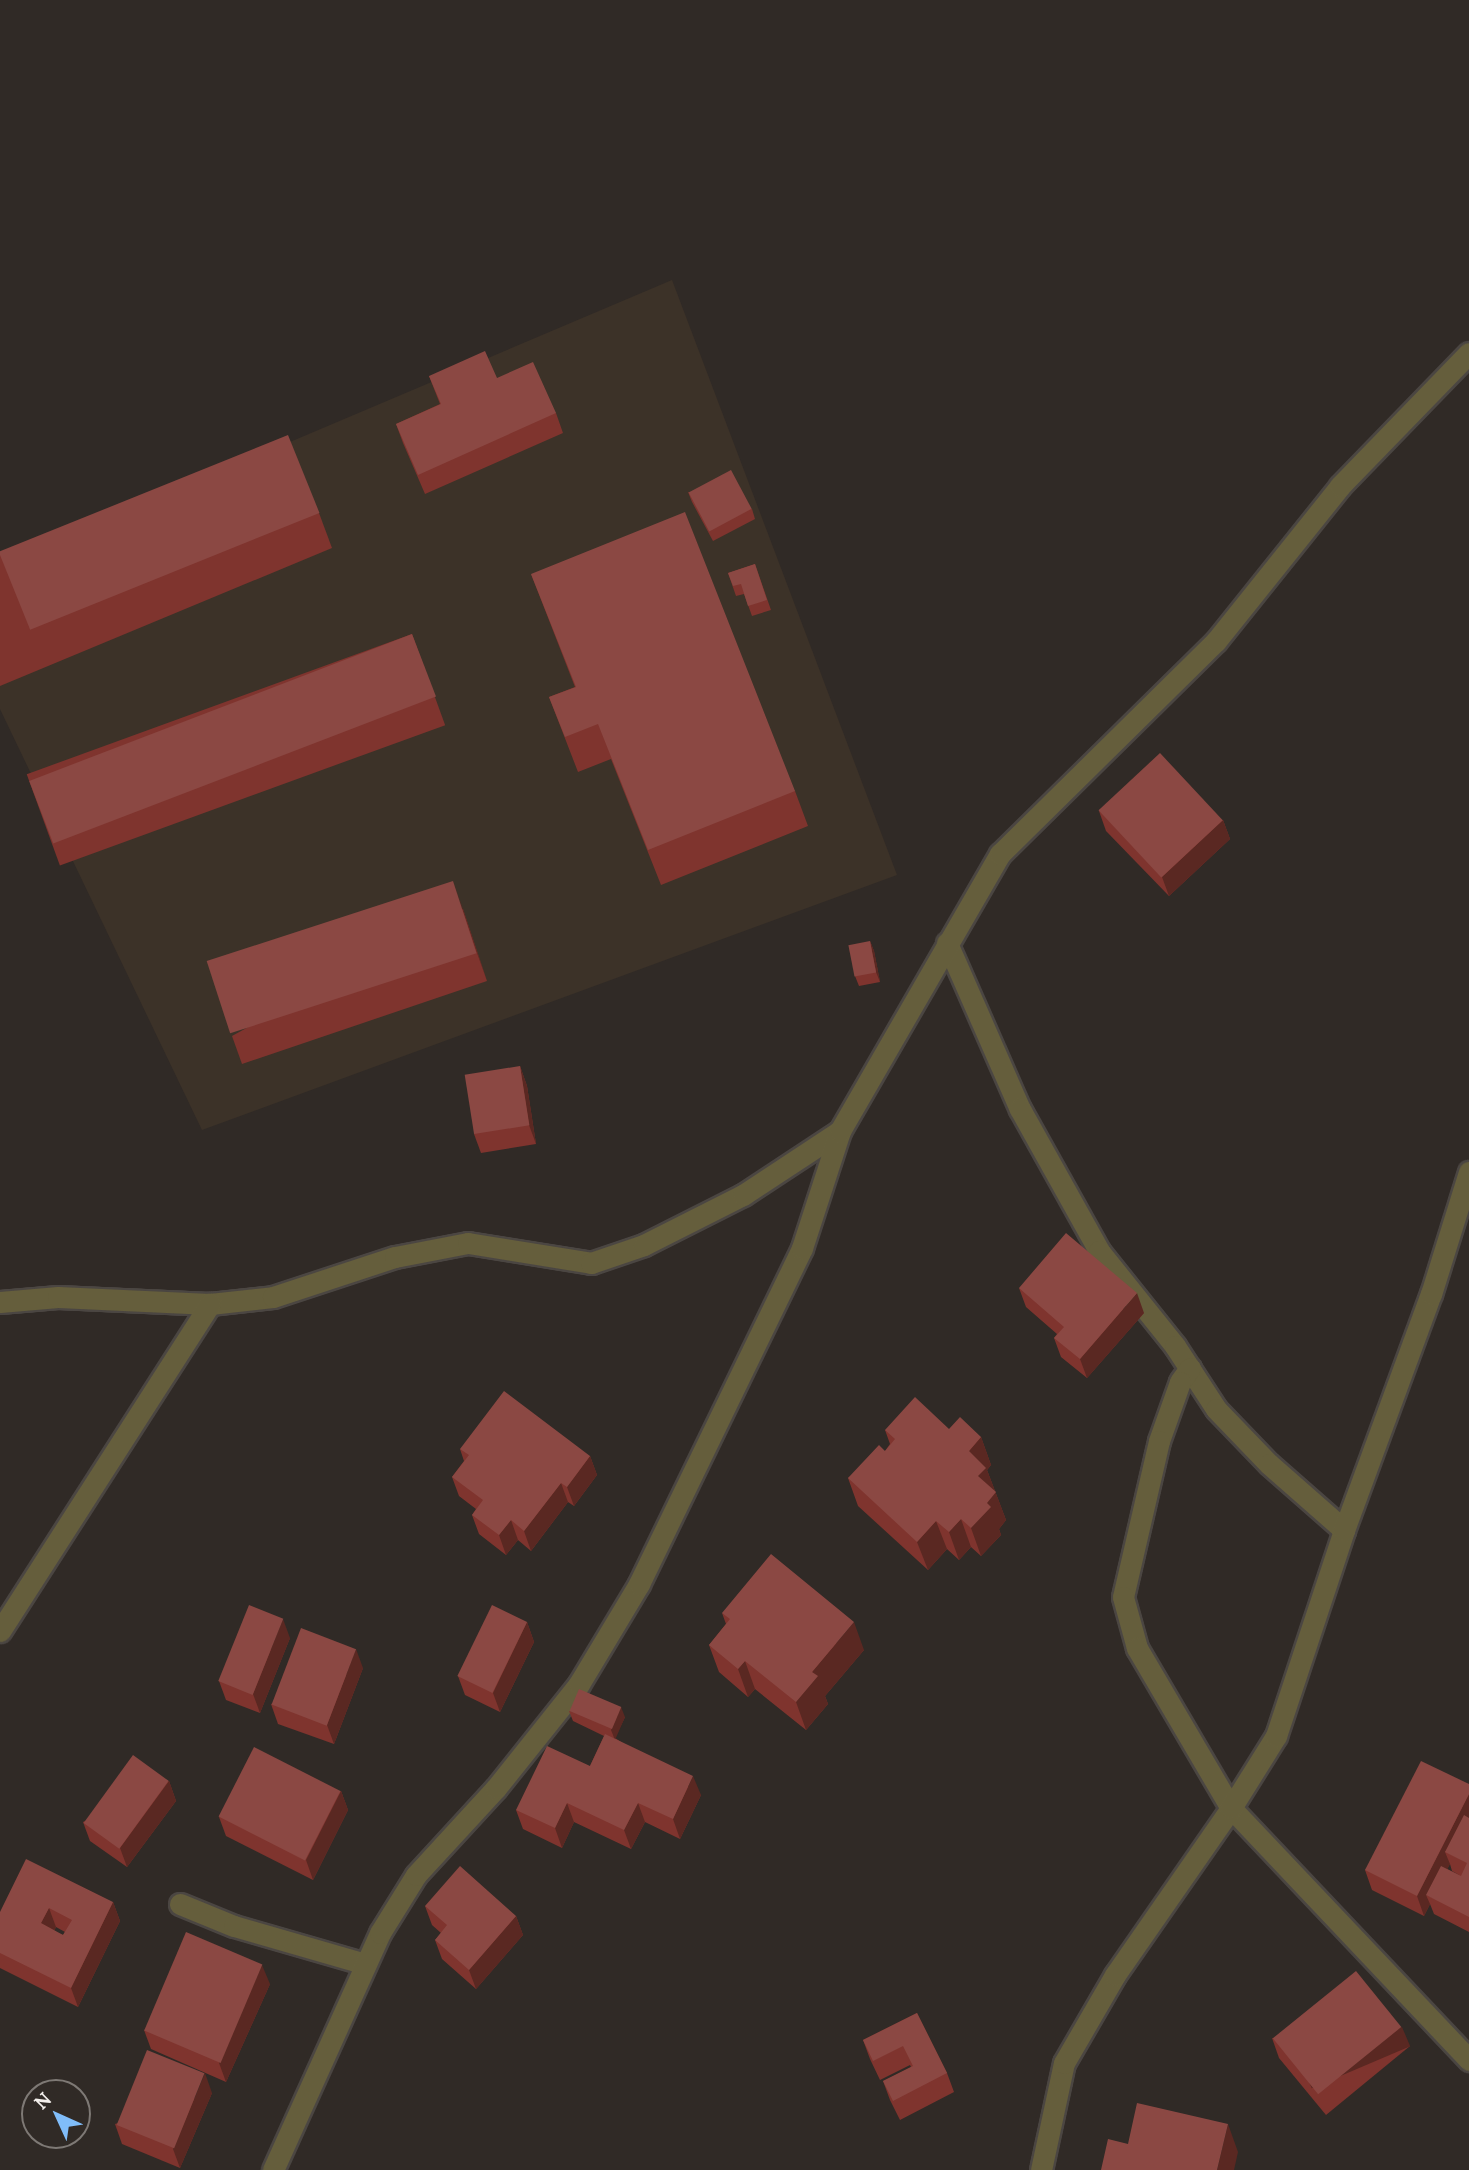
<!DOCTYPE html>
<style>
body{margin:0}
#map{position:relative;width:1469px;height:2170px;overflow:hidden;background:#302a26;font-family:Lora,serif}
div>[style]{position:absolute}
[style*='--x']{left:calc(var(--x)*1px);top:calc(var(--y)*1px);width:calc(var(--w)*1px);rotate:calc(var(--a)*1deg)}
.built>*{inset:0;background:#3c3228}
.roads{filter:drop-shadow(2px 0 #4b4642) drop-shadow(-2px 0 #4b4642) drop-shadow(0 2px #4b4642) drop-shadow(0 -2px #4b4642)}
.street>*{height:21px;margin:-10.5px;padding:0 10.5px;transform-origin:10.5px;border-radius:10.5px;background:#655e3c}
.wall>*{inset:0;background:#7f342e;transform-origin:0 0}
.shaded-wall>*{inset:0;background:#5a2822;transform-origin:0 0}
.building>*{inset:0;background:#8b4843;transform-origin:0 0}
span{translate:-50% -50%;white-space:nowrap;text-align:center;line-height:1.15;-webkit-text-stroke:5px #302a26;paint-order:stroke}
.north{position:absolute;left:21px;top:2079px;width:70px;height:70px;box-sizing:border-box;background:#302a26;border:2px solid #7e7975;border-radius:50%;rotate:315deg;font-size:19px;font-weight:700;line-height:28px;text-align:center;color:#f3efec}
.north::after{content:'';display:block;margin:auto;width:24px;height:32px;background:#80bdfa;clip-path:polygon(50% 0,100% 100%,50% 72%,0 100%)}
</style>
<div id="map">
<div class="built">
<i style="clip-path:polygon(672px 280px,897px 875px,202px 1130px,0 709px,0 565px)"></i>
</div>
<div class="roads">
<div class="street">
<i style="--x:947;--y:943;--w:181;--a:66.3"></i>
<i style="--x:1020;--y:1109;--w:162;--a:60.9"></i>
<i style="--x:1099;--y:1251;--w:122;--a:51.3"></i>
<i style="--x:1175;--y:1346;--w:75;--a:56.9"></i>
<i style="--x:1216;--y:1409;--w:76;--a:46.1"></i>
<i style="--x:1269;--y:1464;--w:100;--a:41.3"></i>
<i style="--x:0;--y:1302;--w:58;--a:-4.9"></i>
<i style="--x:58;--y:1297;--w:152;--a:2.6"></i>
<i style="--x:210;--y:1304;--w:63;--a:-6.3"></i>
<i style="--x:273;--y:1297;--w:128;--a:-18.2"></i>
<i style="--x:395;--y:1257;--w:74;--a:-10.9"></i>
<i style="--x:468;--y:1243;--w:125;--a:9.2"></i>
<i style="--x:591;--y:1263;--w:56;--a:-18.8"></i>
<i style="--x:644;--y:1245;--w:111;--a:-26.8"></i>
<i style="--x:743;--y:1195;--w:116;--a:-33.4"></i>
<i style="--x:1190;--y:1368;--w:17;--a:126"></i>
<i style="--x:1180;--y:1382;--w:63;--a:109.6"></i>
<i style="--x:1159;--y:1441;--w:160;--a:103"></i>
<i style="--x:1123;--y:1597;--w:53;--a:74.6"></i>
<i style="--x:1137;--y:1648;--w:186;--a:59.6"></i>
<i style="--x:1231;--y:1808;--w:347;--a:46.6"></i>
<i style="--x:0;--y:1631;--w:389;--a:-57.3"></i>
<i style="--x:180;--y:1904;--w:58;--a:22.2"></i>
<i style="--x:234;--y:1926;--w:137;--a:16.1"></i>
<i style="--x:273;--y:2170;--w:260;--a:-65.7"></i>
<i style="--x:380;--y:1933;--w:68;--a:-58.2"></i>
<i style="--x:416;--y:1875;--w:118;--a:-47.4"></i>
<i style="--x:496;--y:1788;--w:133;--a:-51.4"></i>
<i style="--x:579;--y:1684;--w:117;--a:-59"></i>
<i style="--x:639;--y:1584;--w:373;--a:-64.1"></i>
<i style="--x:802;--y:1248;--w:123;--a:-72"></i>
<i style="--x:840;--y:1131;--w:320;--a:-60"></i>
<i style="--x:1000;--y:854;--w:303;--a:-44.6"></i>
<i style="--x:1216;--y:641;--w:198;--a:-51.3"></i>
<i style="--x:1340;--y:486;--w:185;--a:-45.9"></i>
<i style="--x:1041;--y:2170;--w:109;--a:-77.9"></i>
<i style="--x:1064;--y:2063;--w:102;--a:-59.9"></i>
<i style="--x:1115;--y:1975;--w:203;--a:-55.2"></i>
<i style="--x:1231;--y:1808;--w:85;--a:-58"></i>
<i style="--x:1276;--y:1736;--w:217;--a:-71.7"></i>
<i style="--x:1344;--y:1530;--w:252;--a:-69.8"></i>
<i style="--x:1431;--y:1294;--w:128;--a:-72.7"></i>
</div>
</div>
<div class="wall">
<i style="clip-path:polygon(429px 376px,497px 378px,556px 413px,563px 433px,425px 494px,403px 443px,396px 424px,440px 404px)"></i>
<i style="clip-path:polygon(688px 492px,752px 509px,755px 519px,713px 541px,692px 502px)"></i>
<i style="clip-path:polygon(319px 513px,332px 548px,0 686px,0 555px)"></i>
<i style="clip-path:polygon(755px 564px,771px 610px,752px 616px,744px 594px,736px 596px,728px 573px)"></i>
<i style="clip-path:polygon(531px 574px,795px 791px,808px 826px,661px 885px,611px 759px,578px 772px,549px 697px,575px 687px)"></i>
<i style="left:412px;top:634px;width:97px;height:410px;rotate:70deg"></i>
<i style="clip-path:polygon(1099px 811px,1223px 820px,1230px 839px,1169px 896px,1106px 831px)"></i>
<i style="clip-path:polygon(463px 909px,487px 981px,242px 1064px,232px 1036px)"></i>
<i style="clip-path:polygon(870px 941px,874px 951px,880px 982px,859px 986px,855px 976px)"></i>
<i style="clip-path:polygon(520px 1066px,527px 1086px,536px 1144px,481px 1153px,474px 1134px)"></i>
<i style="clip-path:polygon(1019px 1288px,1144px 1313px,1087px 1378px,1061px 1357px,1054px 1338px,1057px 1334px,1026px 1307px)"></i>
<i style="clip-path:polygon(949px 1429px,981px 1437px,991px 1465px,987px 1470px,1006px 1520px,999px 1529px,1001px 1535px,981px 1556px,971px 1547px,959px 1560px,947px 1549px,928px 1570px,858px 1506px,848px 1478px,885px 1451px,890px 1444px,885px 1430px)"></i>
<i style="clip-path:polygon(460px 1449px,590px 1456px,597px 1475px,574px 1506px,568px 1502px,531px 1551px,518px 1540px,506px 1555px,479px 1534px,472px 1515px,476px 1509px,459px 1496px,452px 1477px,464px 1461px)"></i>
<i style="clip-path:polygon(722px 1613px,864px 1650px,825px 1696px,828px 1704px,806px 1730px,755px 1689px,748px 1697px,719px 1672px,709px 1645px,726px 1624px)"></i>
<i style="clip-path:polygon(527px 1622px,534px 1642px,500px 1712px,465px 1695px,458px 1676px)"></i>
<i style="clip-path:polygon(290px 1638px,260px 1713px,226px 1700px,219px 1681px)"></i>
<i style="clip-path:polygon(363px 1668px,334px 1744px,278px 1724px,271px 1704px)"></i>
<i style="clip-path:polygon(569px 1711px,625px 1717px,615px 1738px,701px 1795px,680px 1839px,645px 1822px,631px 1849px,574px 1822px,562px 1848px,523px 1829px,516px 1810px,590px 1766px,604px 1736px,573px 1721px)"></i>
<i style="clip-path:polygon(169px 1781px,176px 1801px,127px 1867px,90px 1841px,83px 1822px)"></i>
<i style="clip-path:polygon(evenodd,1469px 1784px,1469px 1932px,1434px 1914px,1430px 1904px,1424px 1916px,1372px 1890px,1365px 1870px,1469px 1784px,1450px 1864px,1452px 1871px,1461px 1876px,1447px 1869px,1450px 1864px)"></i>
<i style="clip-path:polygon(341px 1791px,348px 1810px,313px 1880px,226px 1836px,219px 1817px)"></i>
<i style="clip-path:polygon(evenodd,113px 1902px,120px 1921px,78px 2007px,0 1968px,0 1912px,113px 1902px,56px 1927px,65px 1932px,63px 1935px,54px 1931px,56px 1927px)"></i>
<i style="clip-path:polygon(425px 1906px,516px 1916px,523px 1935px,476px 1989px,442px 1959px,435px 1940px,441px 1933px,432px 1925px)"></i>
<i style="clip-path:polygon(270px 1984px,226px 2082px,151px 2049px,144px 2030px)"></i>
<i style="clip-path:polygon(917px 2013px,947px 2073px,954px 2092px,900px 2120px,890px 2100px,883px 2081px,911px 2067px,910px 2065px,880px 2080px,870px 2059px,863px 2040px)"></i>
<i style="clip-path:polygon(1272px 2038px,1410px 2046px,1326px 2115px,1279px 2058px)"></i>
<i style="clip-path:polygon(212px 2093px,180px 2168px,122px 2144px,115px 2124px)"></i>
</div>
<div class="shaded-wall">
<i style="clip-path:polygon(1223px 820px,1230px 839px,1169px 896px,1162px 877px)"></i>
<i style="clip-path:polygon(453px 881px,463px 909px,487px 981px,477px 953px)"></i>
<i style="clip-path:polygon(870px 941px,874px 951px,880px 982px,876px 972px)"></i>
<i style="clip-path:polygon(520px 1066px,527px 1086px,536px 1144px,529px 1125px)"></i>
<i style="clip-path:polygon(1137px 1293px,1144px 1313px,1087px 1378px,1080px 1359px)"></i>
<i style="clip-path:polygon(981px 1437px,991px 1465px,987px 1470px,1006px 1520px,999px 1529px,1001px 1535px,981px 1556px,971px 1528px,969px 1451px)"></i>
<i style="clip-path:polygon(590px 1456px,597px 1475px,574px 1506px,567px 1487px)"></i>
<i style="clip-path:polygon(561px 1483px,568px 1502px,531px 1551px,524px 1531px)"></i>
<i style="clip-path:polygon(961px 1519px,971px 1547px,959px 1560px,949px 1532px)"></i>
<i style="clip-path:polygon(511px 1520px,518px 1540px,506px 1555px,499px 1535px)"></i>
<i style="clip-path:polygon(936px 1521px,947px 1549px,928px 1570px,917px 1542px)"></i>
<i style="clip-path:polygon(283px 1619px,290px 1638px,260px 1713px,253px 1694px)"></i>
<i style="clip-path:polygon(527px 1622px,534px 1642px,500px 1712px,493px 1693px)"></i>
<i style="clip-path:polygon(854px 1622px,864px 1650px,825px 1696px,828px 1704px,806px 1730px,796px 1702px,812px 1672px)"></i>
<i style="clip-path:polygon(356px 1649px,363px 1668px,334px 1744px,327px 1725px)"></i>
<i style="clip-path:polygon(745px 1661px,755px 1689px,748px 1697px,738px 1669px)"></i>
<i style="clip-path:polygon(621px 1707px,625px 1717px,615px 1740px,611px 1730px)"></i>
<i style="clip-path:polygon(693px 1776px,701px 1795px,680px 1839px,673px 1819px)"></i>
<i style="clip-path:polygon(169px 1781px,176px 1801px,127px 1867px,120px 1848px)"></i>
<i style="clip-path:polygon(341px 1791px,348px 1810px,313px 1880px,306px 1860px)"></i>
<i style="clip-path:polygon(1469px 1794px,1469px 1827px,1445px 1852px,1450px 1864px,1433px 1898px,1426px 1895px,1430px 1904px,1424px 1916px,1417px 1896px)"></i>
<i style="clip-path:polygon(567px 1803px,574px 1822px,562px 1848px,555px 1828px)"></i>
<i style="clip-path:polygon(638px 1803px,645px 1822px,631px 1849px,624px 1830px)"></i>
<i style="clip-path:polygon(113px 1902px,120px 1921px,78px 2007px,71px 1988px)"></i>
<i style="clip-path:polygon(49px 1908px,56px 1927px,48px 1943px,41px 1923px)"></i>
<i style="clip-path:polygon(516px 1916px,523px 1935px,476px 1989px,469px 1970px)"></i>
<i style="clip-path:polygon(262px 1965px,270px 1984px,226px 2082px,219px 2063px)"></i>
<i style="left:1402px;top:2027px;width:21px;height:107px;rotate:67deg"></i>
<i style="clip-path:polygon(205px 2073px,212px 2093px,180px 2168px,173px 2149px)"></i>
<i style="clip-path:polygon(1228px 2124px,1238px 2152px,1234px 2170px,1217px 2170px)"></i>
</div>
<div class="building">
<i style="clip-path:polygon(485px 351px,497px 378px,533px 362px,556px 413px,418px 475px,396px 424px,441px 404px,429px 376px)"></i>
<i style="left:288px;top:435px;width:84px;height:312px;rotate:68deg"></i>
<i style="left:731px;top:470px;width:44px;height:48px;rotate:62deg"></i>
<i style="clip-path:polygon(685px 512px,795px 791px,648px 850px,598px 724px,565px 737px,549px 697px,576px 687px,531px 574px)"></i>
<i style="clip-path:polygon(755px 564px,767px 600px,748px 606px,741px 584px,733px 586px,728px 573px)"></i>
<i style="left:412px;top:634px;width:67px;height:410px;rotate:69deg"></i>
<i style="left:1160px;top:753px;width:92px;height:84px;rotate:47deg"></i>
<i style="left:453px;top:881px;width:76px;height:259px;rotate:72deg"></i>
<i style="left:870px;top:941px;width:32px;height:22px;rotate:79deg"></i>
<i style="left:520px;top:1066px;width:60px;height:56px;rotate:81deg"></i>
<i style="clip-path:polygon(1066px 1233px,1137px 1293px,1080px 1359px,1054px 1338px,1064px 1327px,1019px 1288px)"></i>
<i style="clip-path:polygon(504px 1391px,590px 1456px,567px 1487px,561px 1483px,524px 1531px,511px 1520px,499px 1535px,472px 1515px,483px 1500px,452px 1477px,469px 1455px,460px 1449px)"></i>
<i style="clip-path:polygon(915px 1397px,949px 1429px,960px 1417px,981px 1437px,969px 1451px,986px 1468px,978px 1476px,996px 1492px,987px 1503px,991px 1507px,971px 1528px,961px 1519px,949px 1532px,936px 1521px,917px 1542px,848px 1478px,879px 1445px,885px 1451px,895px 1439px,885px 1430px)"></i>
<i style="clip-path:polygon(771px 1554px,854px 1622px,812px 1672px,818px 1676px,796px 1702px,745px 1661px,738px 1669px,709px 1645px,730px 1619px,722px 1613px)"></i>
<i style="left:249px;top:1605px;width:37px;height:82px;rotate:22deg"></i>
<i style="left:492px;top:1605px;width:39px;height:79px;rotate:26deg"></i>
<i style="left:301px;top:1628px;width:59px;height:82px;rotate:21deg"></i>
<i style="left:579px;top:1689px;width:46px;height:24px;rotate:23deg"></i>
<i style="clip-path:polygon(605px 1734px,693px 1776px,673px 1819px,638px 1803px,624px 1830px,567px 1803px,555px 1828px,516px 1810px,547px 1746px,590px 1766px)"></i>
<i style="left:254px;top:1747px;width:97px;height:78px;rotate:27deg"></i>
<i style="left:133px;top:1755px;width:44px;height:84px;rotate:36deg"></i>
<i style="clip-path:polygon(1421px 1761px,1469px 1784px,1469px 1794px,1417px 1896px,1365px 1870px)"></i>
<i style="clip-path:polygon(1464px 1815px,1469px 1818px,1469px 1917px,1426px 1895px,1441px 1866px,1461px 1876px,1467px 1863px,1445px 1852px)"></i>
<i style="clip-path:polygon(evenodd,26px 1859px,113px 1902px,71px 1988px,0 1953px,0 1912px,26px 1859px,49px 1908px,72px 1920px,63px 1935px,41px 1923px,49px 1908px)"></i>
<i style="clip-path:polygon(460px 1866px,516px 1916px,469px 1970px,435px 1940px,447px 1925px,425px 1906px)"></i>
<i style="left:186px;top:1932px;width:83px;height:107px;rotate:23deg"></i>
<i style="left:1356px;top:1971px;width:72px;height:107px;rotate:51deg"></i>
<i style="clip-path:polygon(917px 2013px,947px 2073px,893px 2101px,883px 2081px,913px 2066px,903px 2046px,873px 2061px,863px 2040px)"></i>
<i style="left:147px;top:2050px;width:62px;height:81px;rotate:22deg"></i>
<i style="clip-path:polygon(1137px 2103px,1228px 2124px,1217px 2170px,1101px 2170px,1108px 2139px,1128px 2144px)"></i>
</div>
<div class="north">N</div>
</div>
